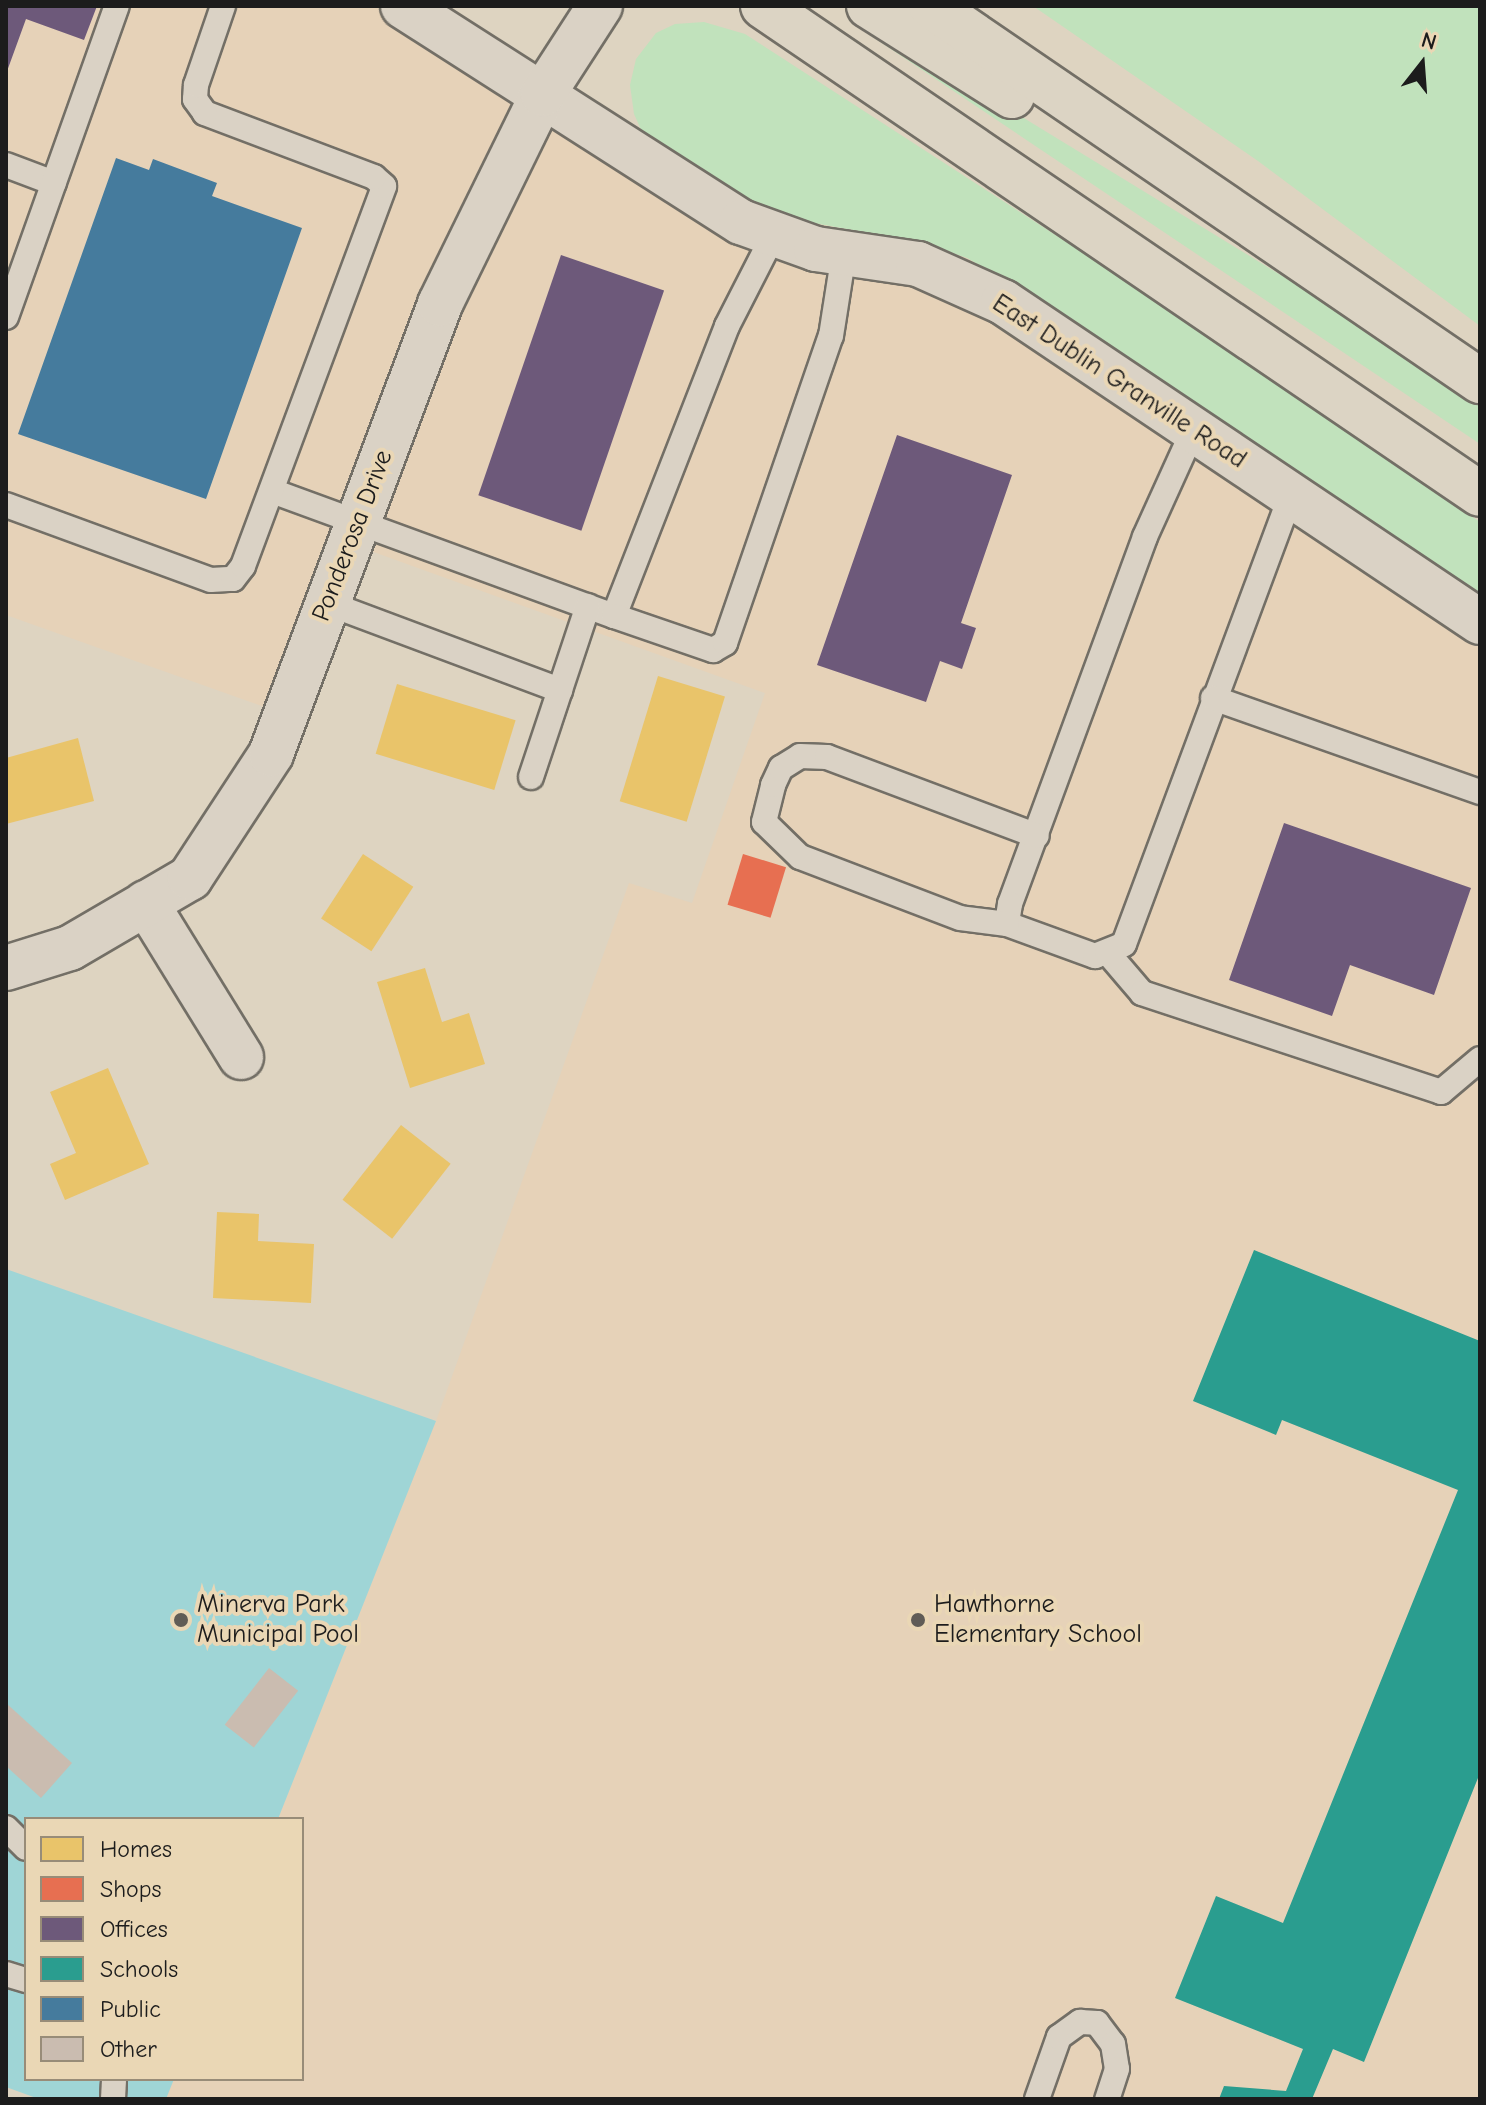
<!DOCTYPE html>
<style>
body{margin:0}
#map{position:relative;width:1486px;height:2105px;overflow:hidden;background:#ded4c1;font-family:"Comic Neue",sans-serif}
div>[style]{position:absolute}
[style*='--x']{left:calc(var(--x)*1px);top:calc(var(--y)*1px);width:calc(var(--w)*1px);rotate:calc(var(--a)*1deg)}
.built>*{inset:0;background:#e6d2b8}
.green>*{inset:0;background:#c1e2bc}
.water>*{inset:0;background:#9fd5d6}
.homes>*{inset:0;background:#e9c46a;transform-origin:0 0}
.shops>*{inset:0;background:#e76f51;transform-origin:0 0}
.offices>*{inset:0;background:#6d597a;transform-origin:0 0}
.schools>*{inset:0;background:#2a9d8f}
.public>*{inset:0;background:#457b9d}
.building>*{inset:0;background:#cabcb0;transform-origin:0 0}
.roads{filter:drop-shadow(2px 0 #736f66) drop-shadow(-2px 0 #736f66) drop-shadow(0 2px #736f66) drop-shadow(0 -2px #736f66)}
.lane>*{height:24px;margin:-12px;padding:0 12px;transform-origin:12px;border-radius:12px;background:#dad2c5}
.street>*{height:44px;margin:-22px;padding:0 22px;transform-origin:22px;border-radius:22px;background:#dad2c5}
.primary>*{height:44px;margin:-22px;padding:0 22px;transform-origin:22px;border-radius:22px;background:#dcd4c4}
.dots>*{width:22px;height:22px;translate:-50% -50%;box-sizing:border-box;border:4px solid #ead7b5;border-radius:50%}
span{translate:-50% -50%;white-space:nowrap;text-align:center;line-height:1.15;-webkit-text-stroke:8px #ead7b5;paint-order:stroke}
.street-label{font-size:26px;color:#1c1c1c}
.poi-label{font-size:26px;color:#1c1c1c}
.left{translate:0 -50%;text-align:left}
.frame{position:absolute;inset:0;border:8px solid #1c1c1c;pointer-events:none}
.legend{position:absolute;left:24px;top:1817px;width:280px;height:264px;box-sizing:border-box;background:#ead7b5;border:2px solid #988c78;margin:0;padding:10px 14px;list-style:none;font-size:24px;color:#1c1c1c}
.legend li{display:flex;align-items:center;gap:16px;height:40px}
.legend b{width:40px;border:2px solid #988c78}
.north{position:absolute;left:1382px;top:24px;width:80px;height:80px;-webkit-text-stroke:6px #ead7b5;paint-order:stroke;rotate:17deg;font-size:22px;font-weight:700;line-height:32px;text-align:center;color:#1c1c1c}
.north::after{content:'';display:block;margin:auto;width:28px;height:36px;background:#1c1c1c;clip-path:polygon(50% 0,100% 100%,50% 72%,0 100%)}
</style>
<div id="map">
<div class="built">
<i style="clip-path:polygon(6px 6px,449px 6px,648px 145px,836px 228px,916px 241px,967px 258px,1028px 293px,1480px 597px,1480px 2099px,166px 2099px,174px 2079px,302px 2079px,302px 1819px,278px 1819px,436px 1421px,629px 883px,692px 903px,765px 693px,357px 546px,290px 716px,6px 615px)"></i>
</div>
<div class="green">
<i style="clip-path:polygon(1033px 6px,1480px 6px,1480px 326px,1258px 161px)"></i>
<i style="clip-path:polygon(860px 18px,1433px 368px,1480px 401px,1480px 444px,855px 25px)"></i>
<i style="clip-path:polygon(704px 22px,745px 34px,1176px 313px,1480px 522px,1480px 597px,1028px 293px,967px 258px,916px 241px,784px 218px,730px 197px,648px 145px,634px 114px,630px 85px,636px 59px,656px 33px,675px 24px)"></i>
</div>
<div class="water">
<i style="clip-path:polygon(6px 1269px,436px 1421px,278px 1819px,26px 1819px,26px 2079px,174px 2079px,166px 2099px,39px 2099px,6px 2087px)"></i>
</div>
<div class="homes">
<i style="left:658px;top:676px;width:70px;height:131px;rotate:17deg"></i>
<i style="left:397px;top:684px;width:124px;height:73px;rotate:17deg"></i>
<i style="clip-path:polygon(78px 738px,94px 801px,6px 824px,6px 758px)"></i>
<i style="left:363px;top:854px;width:60px;height:77px;rotate:33deg"></i>
<i style="clip-path:polygon(425px 968px,442px 1022px,469px 1013px,485px 1064px,410px 1088px,377px 982px)"></i>
<i style="clip-path:polygon(108px 1068px,149px 1164px,65px 1200px,50px 1164px,76px 1153px,50px 1092px)"></i>
<i style="left:401px;top:1125px;width:63px;height:95px;rotate:38deg"></i>
<i style="clip-path:polygon(217px 1212px,259px 1214px,258px 1241px,314px 1244px,311px 1303px,213px 1298px)"></i>
</div>
<div class="shops">
<i style="left:743px;top:854px;width:45px;height:53px;rotate:17deg"></i>
</div>
<div class="offices">
<i style="clip-path:polygon(6px 6px,97px 6px,84px 40px,26px 19px,6px 74px)"></i>
<i style="left:561px;top:255px;width:109px;height:254px;rotate:19deg"></i>
<i style="clip-path:polygon(897px 435px,1012px 475px,961px 623px,976px 628px,962px 669px,940px 661px,926px 702px,817px 665px)"></i>
<i style="clip-path:polygon(1284px 823px,1471px 888px,1434px 995px,1350px 965px,1332px 1016px,1229px 980px)"></i>
</div>
<div class="schools">
<i style="clip-path:polygon(1254px 1250px,1480px 1341px,1480px 1773px,1364px 2062px,1333px 2049px,1312px 2099px,1219px 2099px,1224px 2086px,1286px 2091px,1303px 2049px,1175px 1998px,1216px 1896px,1283px 1923px,1458px 1490px,1282px 1420px,1276px 1435px,1193px 1401px)"></i>
</div>
<div class="public">
<i style="clip-path:polygon(116px 158px,149px 170px,153px 159px,217px 183px,212px 196px,302px 228px,206px 499px,18px 434px)"></i>
</div>
<div class="building">
<i style="left:269px;top:1668px;width:37px;height:72px;rotate:38deg"></i>
<i style="clip-path:polygon(6px 1703px,72px 1763px,41px 1798px,6px 1766px)"></i>
</div>
<div class="roads">
<div class="lane">
<i style="--x:6;--y:165;--w:51;--a:20.6"></i>
<i style="--x:6;--y:317;--w:330;--a:-70.4"></i>
<i style="--x:1193;--y:431;--w:116;--a:114.4"></i>
<i style="--x:1145;--y:537;--w:391;--a:110.2"></i>
<i style="--x:1010;--y:904;--w:20;--a:99"></i>
<i style="--x:1007;--y:924;--w:94;--a:20"></i>
<i style="--x:1095;--y:956;--w:31;--a:-22"></i>
<i style="--x:1124;--y:944;--w:478;--a:-69.6"></i>
<i style="--x:272;--y:491;--w:364;--a:20.1"></i>
<i style="--x:614;--y:616;--w:311;--a:-68.7"></i>
<i style="--x:727;--y:326;--w:103;--a:-62.9"></i>
<i style="--x:6;--y:505;--w:218;--a:20.1"></i>
<i style="--x:211;--y:580;--w:22;--a:-3"></i>
<i style="--x:233;--y:579;--w:16;--a:-52"></i>
<i style="--x:243;--y:566;--w:405;--a:-69.6"></i>
<i style="--x:384;--y:186;--w:13;--a:-138"></i>
<i style="--x:374;--y:177;--w:181;--a:-159.3"></i>
<i style="--x:205;--y:113;--w:17;--a:-126"></i>
<i style="--x:195;--y:99;--w:14;--a:-86"></i>
<i style="--x:196;--y:85;--w:83;--a:-71.1"></i>
<i style="--x:327;--y:603;--w:249;--a:20.5"></i>
<i style="--x:614;--y:616;--w:105;--a:19"></i>
<i style="--x:713;--y:650;--w:14;--a:-30"></i>
<i style="--x:725;--y:643;--w:325;--a:-71"></i>
<i style="--x:831;--y:336;--w:84;--a:-81.1"></i>
<i style="--x:1213;--y:698;--w:283;--a:19.4"></i>
<i style="--x:531;--y:777;--w:180;--a:-71.6"></i>
<i style="--x:1007;--y:924;--w:47;--a:-172.7"></i>
<i style="--x:960;--y:918;--w:171;--a:-159.1"></i>
<i style="--x:800;--y:857;--w:50;--a:-135.8"></i>
<i style="--x:764;--y:822;--w:38;--a:-76"></i>
<i style="--x:773;--y:785;--w:19;--a:-65"></i>
<i style="--x:781;--y:768;--w:22;--a:-32"></i>
<i style="--x:800;--y:756;--w:27;--a:2"></i>
<i style="--x:827;--y:757;--w:224;--a:20.6"></i>
<i style="--x:1107;--y:952;--w:54;--a:49.5"></i>
<i style="--x:1142;--y:993;--w:315;--a:18.3"></i>
<i style="--x:1441;--y:1092;--w:51;--a:-40.2"></i>
<i style="--x:6;--y:1828;--w:28;--a:45"></i>
<i style="--x:6;--y:1974;--w:21;--a:17"></i>
<i style="--x:113;--y:2099;--w:20;--a:-87"></i>
<i style="--x:1037;--y:2099;--w:66;--a:-70.5"></i>
<i style="--x:1059;--y:2037;--w:26;--a:-36"></i>
<i style="--x:1080;--y:2022;--w:17;--a:3"></i>
<i style="--x:1097;--y:2023;--w:26;--a:53"></i>
<i style="--x:1113;--y:2044;--w:25;--a:81"></i>
<i style="--x:1117;--y:2069;--w:32;--a:108"></i>
</div>
<div class="street">
<i style="--x:403;--y:6;--w:401;--a:32.6"></i>
<i style="--x:741;--y:222;--w:80;--a:19.8"></i>
<i style="--x:816;--y:249;--w:103;--a:8.4"></i>
<i style="--x:918;--y:264;--w:93;--a:24.1"></i>
<i style="--x:1003;--y:302;--w:574;--a:33.86"></i>
<i style="--x:146;--y:903;--w:181;--a:58.3"></i>
<i style="--x:6;--y:968;--w:67;--a:-17.4"></i>
<i style="--x:70;--y:948;--w:139;--a:-30.3"></i>
<i style="--x:190;--y:878;--w:148;--a:-56.8"></i>
<i style="--x:271;--y:754;--w:481;--a:-69.4"></i>
<i style="--x:440;--y:304;--w:234;--a:-63.9"></i>
<i style="--x:543;--y:94;--w:105;--a:-57.1"></i>
</div>
<div class="primary">
<i style="--x:763;--y:6;--w:867;--a:34.24"></i>
<i style="--x:869;--y:6;--w:169;--a:32.2"></i>
<i style="--x:931;--y:6;--w:665;--a:34.34"></i>
</div>
</div>
<div class="dots">
<i style="left:181px;top:1620px;background:#605c56"></i>
<i style="left:918px;top:1620px;background:#605c56"></i>
</div>
<div class="street-label">
<span style="left:1119px;top:382px;rotate:33deg">East Dublin Granville Road</span>
<span style="left:353px;top:536px;rotate:-69deg">Ponderosa Drive</span>
</div>
<div class="poi-label">
<span class="left" style="left:197px;top:1620px">Minerva Park<br>Municipal Pool</span>
<span class="left" style="left:934px;top:1620px">Hawthorne<br>Elementary School</span>
</div>
<div class="frame"></div>
<ul class="legend">
<li><b style="height:22px;background:#e9c46a"></b>Homes</li>
<li><b style="height:22px;background:#e76f51"></b>Shops</li>
<li><b style="height:22px;background:#6d597a"></b>Offices</li>
<li><b style="height:22px;background:#2a9d8f"></b>Schools</li>
<li><b style="height:22px;background:#457b9d"></b>Public</li>
<li><b style="height:22px;background:#cabcb0"></b>Other</li>
</ul>
<div class="north">N</div>
</div>
